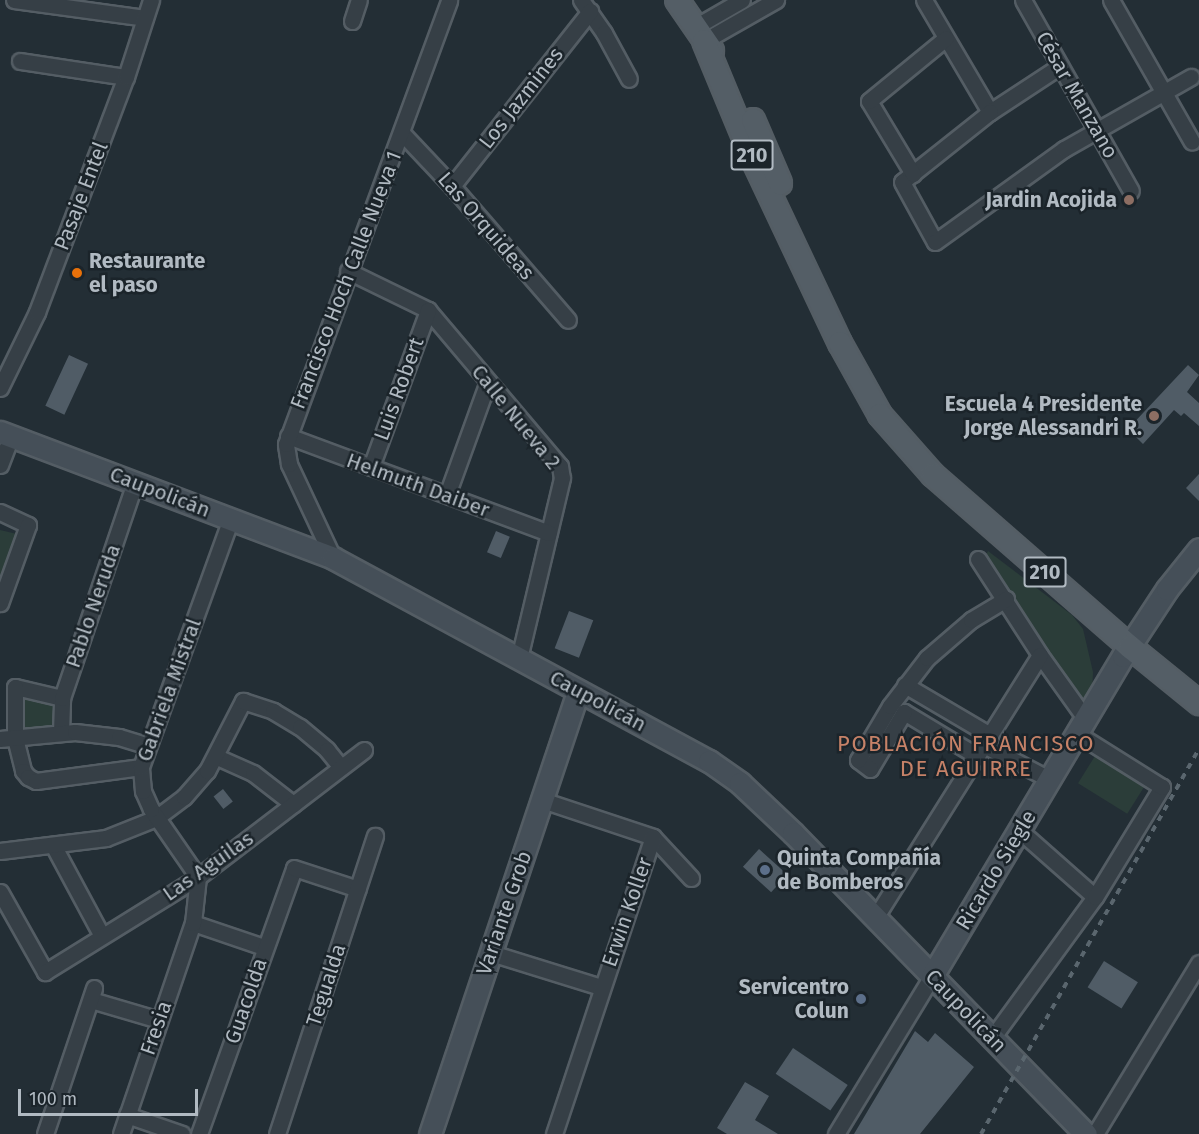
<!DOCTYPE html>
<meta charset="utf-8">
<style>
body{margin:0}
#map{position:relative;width:1199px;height:1134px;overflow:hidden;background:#232e35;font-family:"Fira Sans",sans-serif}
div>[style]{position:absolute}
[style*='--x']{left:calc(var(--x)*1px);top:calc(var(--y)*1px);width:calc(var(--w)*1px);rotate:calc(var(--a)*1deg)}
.green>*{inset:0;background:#2b3d39;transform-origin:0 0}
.building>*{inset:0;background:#505c66;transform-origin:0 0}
.roads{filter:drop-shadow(2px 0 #545d64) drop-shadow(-2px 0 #545d64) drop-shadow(0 2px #545d64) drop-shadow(0 -2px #545d64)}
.street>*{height:15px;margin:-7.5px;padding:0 7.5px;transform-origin:7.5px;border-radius:7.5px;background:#363f46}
.secondary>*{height:21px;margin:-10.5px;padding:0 10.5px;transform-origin:10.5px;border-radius:10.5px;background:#454f58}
.primary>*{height:22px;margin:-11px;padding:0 11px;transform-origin:11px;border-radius:11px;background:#545e66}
.rail>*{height:4px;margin-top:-2px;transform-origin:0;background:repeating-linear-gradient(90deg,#5a666e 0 6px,transparent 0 12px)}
.dots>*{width:16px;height:16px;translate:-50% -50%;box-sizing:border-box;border:3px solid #1b242a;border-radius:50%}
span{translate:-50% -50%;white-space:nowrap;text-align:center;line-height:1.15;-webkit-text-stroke:5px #1b242a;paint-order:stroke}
.shield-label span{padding:2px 4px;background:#1b242a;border:2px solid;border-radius:4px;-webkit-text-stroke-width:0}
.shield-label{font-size:20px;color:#b1bac2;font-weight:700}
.street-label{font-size:21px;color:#b1bac2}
.poi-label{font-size:21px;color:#b1bac2;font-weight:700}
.right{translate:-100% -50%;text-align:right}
.left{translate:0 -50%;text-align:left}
.neighbourhood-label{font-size:22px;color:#c68268;letter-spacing:1.5px}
.scale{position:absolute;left:18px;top:1089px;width:180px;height:27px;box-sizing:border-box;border:3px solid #b1bac2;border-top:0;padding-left:8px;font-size:18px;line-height:21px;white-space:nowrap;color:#b1bac2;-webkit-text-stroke:4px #1b242a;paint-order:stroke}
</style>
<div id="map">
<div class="green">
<i style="clip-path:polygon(0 530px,17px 534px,0 580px)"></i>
<i style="clip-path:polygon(988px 551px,1072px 615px,1083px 629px,1093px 672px,1092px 697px,1085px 709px,984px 559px)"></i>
<i style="clip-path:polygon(18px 691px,58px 701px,57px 727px,17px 730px)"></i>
<i style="left:1095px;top:756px;width:58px;height:32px;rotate:32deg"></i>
</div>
<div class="building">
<i style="left:69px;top:355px;width:21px;height:56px;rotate:25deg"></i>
<i style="clip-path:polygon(1188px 365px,1199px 375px,1187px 392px,1199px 403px,1199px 426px,1184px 413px,1181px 416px,1174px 410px,1143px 444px,1128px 429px)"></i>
<i style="clip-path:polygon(1199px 474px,1199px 501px,1186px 488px)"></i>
<i style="left:496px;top:531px;width:15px;height:23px;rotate:23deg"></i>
<i style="left:569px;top:611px;width:26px;height:40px;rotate:21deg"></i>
<i style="left:223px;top:789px;width:16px;height:12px;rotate:52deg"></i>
<i style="left:759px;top:849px;width:38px;height:24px;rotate:42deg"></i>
<i style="left:1104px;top:961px;width:40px;height:31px;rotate:32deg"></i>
<i style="clip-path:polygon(915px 1031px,928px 1042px,935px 1033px,974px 1067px,920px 1134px,854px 1134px)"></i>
<i style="left:793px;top:1048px;width:66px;height:31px;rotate:34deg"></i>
<i style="clip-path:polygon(745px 1082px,769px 1096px,755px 1120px,778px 1134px,727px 1134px,717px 1128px)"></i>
</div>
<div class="roads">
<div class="street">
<i style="--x:14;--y:0;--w:132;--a:7.8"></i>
<i style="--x:581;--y:0;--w:40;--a:55.1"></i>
<i style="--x:604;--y:33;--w:52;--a:61.5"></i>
<i style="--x:924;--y:0;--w:130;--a:59.5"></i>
<i style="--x:1023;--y:0;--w:219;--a:60.5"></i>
<i style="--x:1111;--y:0;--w:163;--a:60.3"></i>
<i style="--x:352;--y:21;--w:22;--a:-72"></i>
<i style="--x:695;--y:27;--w:54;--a:-29.9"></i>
<i style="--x:704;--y:41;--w:83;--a:-29.7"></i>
<i style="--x:20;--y:61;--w:107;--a:8.6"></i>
<i style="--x:1060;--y:66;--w:84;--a:146.7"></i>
<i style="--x:990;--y:112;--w:112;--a:141.5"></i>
<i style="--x:902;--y:182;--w:68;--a:61.2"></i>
<i style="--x:935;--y:242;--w:159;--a:-35.8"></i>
<i style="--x:1064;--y:149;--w:146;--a:-29.6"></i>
<i style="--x:402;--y:133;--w:73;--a:46.7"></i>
<i style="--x:452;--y:186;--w:177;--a:49.1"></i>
<i style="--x:913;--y:174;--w:85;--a:-121.1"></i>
<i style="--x:869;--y:101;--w:99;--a:-39.3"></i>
<i style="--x:452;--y:186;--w:223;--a:-51.7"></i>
<i style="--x:348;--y:271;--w:89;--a:26"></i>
<i style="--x:428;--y:310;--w:204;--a:49.8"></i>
<i style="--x:560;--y:466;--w:12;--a:81"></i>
<i style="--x:562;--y:478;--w:186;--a:103.4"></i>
<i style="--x:0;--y:388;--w:85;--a:-64"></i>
<i style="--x:37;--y:312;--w:251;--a:-69.3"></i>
<i style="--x:126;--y:77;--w:81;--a:-72"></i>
<i style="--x:288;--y:436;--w:278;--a:20.4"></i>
<i style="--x:0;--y:465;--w:30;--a:-69"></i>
<i style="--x:371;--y:467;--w:167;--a:-70"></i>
<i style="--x:447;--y:495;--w:120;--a:-70.1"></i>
<i style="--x:0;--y:512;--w:31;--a:25"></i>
<i style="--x:28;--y:525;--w:83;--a:109.7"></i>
<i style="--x:333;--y:558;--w:104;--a:-115.1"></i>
<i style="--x:289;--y:464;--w:20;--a:-99"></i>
<i style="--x:286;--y:444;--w:473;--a:-69.8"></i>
<i style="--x:978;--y:559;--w:114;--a:57.1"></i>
<i style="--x:1040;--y:655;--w:77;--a:54.5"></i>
<i style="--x:905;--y:685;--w:99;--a:30.5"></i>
<i style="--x:62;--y:698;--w:48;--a:-166.8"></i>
<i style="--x:15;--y:687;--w:51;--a:90"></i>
<i style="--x:15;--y:738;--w:34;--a:76"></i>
<i style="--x:23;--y:771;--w:8;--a:50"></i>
<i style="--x:28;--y:777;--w:9;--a:27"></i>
<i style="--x:36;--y:781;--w:106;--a:-7.6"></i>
<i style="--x:61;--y:732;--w:34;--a:-88"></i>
<i style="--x:62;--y:698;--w:228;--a:-71.3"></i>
<i style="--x:0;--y:739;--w:75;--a:-5.3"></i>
<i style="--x:75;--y:732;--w:44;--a:6.5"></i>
<i style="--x:119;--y:737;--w:30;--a:17"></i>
<i style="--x:984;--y:745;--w:73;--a:27.6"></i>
<i style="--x:977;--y:756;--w:85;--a:-148.9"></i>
<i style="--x:904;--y:712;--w:66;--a:120.8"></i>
<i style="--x:870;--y:769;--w:15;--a:-143"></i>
<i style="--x:858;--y:760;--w:63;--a:-59.3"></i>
<i style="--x:890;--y:706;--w:61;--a:-52.4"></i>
<i style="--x:927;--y:658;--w:58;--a:-40.8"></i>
<i style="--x:971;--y:620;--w:41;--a:-31"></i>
<i style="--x:217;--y:757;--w:39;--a:24"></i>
<i style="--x:253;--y:773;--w:51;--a:37.8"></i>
<i style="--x:542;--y:800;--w:117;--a:18.4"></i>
<i style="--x:653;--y:837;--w:56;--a:47.2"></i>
<i style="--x:1019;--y:830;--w:101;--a:41.4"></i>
<i style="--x:53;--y:845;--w:103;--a:61.7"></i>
<i style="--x:0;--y:851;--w:107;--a:-7"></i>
<i style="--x:106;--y:838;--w:54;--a:-21.8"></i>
<i style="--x:156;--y:818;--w:35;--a:-37"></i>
<i style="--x:184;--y:797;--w:35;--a:-49"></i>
<i style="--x:207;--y:771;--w:79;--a:-62.8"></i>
<i style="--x:243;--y:701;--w:32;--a:18"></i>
<i style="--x:273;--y:711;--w:31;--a:31"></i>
<i style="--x:300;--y:727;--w:35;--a:40"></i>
<i style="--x:327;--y:750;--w:22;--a:51"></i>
<i style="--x:0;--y:892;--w:92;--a:60.6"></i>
<i style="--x:45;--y:972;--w:180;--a:-31.8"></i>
<i style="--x:198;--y:877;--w:209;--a:-37.4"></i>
<i style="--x:875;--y:918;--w:310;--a:-57.9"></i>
<i style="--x:193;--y:923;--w:75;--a:18.7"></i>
<i style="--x:491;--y:953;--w:115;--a:17.2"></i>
<i style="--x:91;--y:1000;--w:71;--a:16.4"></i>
<i style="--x:992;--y:1038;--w:175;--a:-53.9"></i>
<i style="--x:1095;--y:897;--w:129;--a:-58.7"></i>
<i style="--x:1162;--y:787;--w:102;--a:-147.9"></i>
<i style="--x:127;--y:1115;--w:58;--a:19.1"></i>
<i style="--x:45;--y:1134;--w:154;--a:-71.4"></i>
<i style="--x:121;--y:1134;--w:223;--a:-71.2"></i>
<i style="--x:193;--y:923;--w:46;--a:-83.8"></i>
<i style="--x:198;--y:877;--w:83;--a:-124.7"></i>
<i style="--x:151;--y:809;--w:20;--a:-114"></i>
<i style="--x:143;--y:791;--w:24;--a:-95"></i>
<i style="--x:141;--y:767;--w:264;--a:-70.1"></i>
<i style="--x:199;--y:1134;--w:282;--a:-70.3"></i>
<i style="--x:294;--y:868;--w:67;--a:18.2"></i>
<i style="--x:277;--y:1134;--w:314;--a:-71.8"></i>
<i style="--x:554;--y:1134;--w:313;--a:-71.6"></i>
<i style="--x:836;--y:1134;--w:185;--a:-58.7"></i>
<i style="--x:1095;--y:1134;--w:200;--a:-58.7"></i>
</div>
<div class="secondary">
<i style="--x:0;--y:432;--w:356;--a:20.7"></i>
<i style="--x:333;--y:558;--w:427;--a:28.4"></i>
<i style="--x:709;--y:761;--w:38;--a:35"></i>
<i style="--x:740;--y:783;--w:73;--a:43.3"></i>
<i style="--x:793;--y:833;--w:420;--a:45.8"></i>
<i style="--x:932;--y:976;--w:373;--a:-59.2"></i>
<i style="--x:1123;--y:656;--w:80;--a:-56.7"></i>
<i style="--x:1167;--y:589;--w:51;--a:-51.3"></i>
<i style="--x:430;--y:1134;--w:467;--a:-71.5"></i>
</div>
<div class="primary">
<i style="--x:677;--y:0;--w:62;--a:55.5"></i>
<i style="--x:704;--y:41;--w:126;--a:67.5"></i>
<i style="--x:752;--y:157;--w:206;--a:64.7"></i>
<i style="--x:840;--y:343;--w:82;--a:60.9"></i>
<i style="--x:880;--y:415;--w:80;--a:48.5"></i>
<i style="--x:933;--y:475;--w:262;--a:41.1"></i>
<i style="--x:1130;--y:647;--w:89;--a:39.1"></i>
<i style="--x:753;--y:120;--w:69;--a:66.8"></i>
</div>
</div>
<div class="rail">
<i style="--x:981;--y:1134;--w:443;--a:-60.5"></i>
</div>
<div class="dots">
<i style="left:1129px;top:200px;background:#8d6e63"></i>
<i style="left:77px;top:273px;background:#e8710a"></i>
<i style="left:1154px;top:416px;background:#8d6e63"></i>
<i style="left:765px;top:870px;background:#5c6f8a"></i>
<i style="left:861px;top:999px;background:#5c6f8a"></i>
</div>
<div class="shield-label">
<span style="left:752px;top:155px">210</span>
<span style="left:1045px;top:572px">210</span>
</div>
<div class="street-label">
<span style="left:1077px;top:95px;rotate:60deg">César Manzano</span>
<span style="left:521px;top:98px;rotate:-52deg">Los Jazmines</span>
<span style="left:81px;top:196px;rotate:-69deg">Pasaje Entel</span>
<span style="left:486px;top:226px;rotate:49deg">Las Orquideas</span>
<span style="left:346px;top:280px;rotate:-69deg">Francisco Hoch Calle Nueva 1</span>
<span style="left:399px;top:389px;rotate:-70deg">Luis Robert</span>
<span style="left:516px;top:417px;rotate:51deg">Calle Nueva 2</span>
<span style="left:418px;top:485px;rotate:20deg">Helmuth Daiber</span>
<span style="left:160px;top:492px;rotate:21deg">Caupolicán</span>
<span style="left:93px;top:606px;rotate:-71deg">Pablo Neruda</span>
<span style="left:169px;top:690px;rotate:-70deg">Gabriela Mistral</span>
<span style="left:598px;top:701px;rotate:28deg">Caupolicán</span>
<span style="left:208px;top:866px;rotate:-35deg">Las Aguilas</span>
<span style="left:996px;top:870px;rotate:-59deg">Ricardo Siegle</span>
<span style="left:627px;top:912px;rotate:-71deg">Erwin Koller</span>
<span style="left:504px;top:913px;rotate:-71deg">Variante Grob</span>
<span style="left:326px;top:985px;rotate:-72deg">Tegualda</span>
<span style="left:246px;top:1001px;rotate:-71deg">Guacolda</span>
<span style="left:966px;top:1011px;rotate:46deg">Caupolicán</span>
<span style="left:156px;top:1028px;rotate:-71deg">Fresia</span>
</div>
<div class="poi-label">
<span class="right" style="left:1117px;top:200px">Jardin Acojida</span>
<span class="left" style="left:89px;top:273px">Restaurante<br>el paso</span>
<span class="right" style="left:1142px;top:416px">Escuela 4 Presidente<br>Jorge Alessandri R.</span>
<span class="left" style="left:777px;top:870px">Quinta Compañía<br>de Bomberos</span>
<span class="right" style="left:849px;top:999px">Servicentro<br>Colun</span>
</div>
<div class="neighbourhood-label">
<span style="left:966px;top:756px">POBLACIÓN FRANCISCO<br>DE AGUIRRE</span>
</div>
<div class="scale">100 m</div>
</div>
